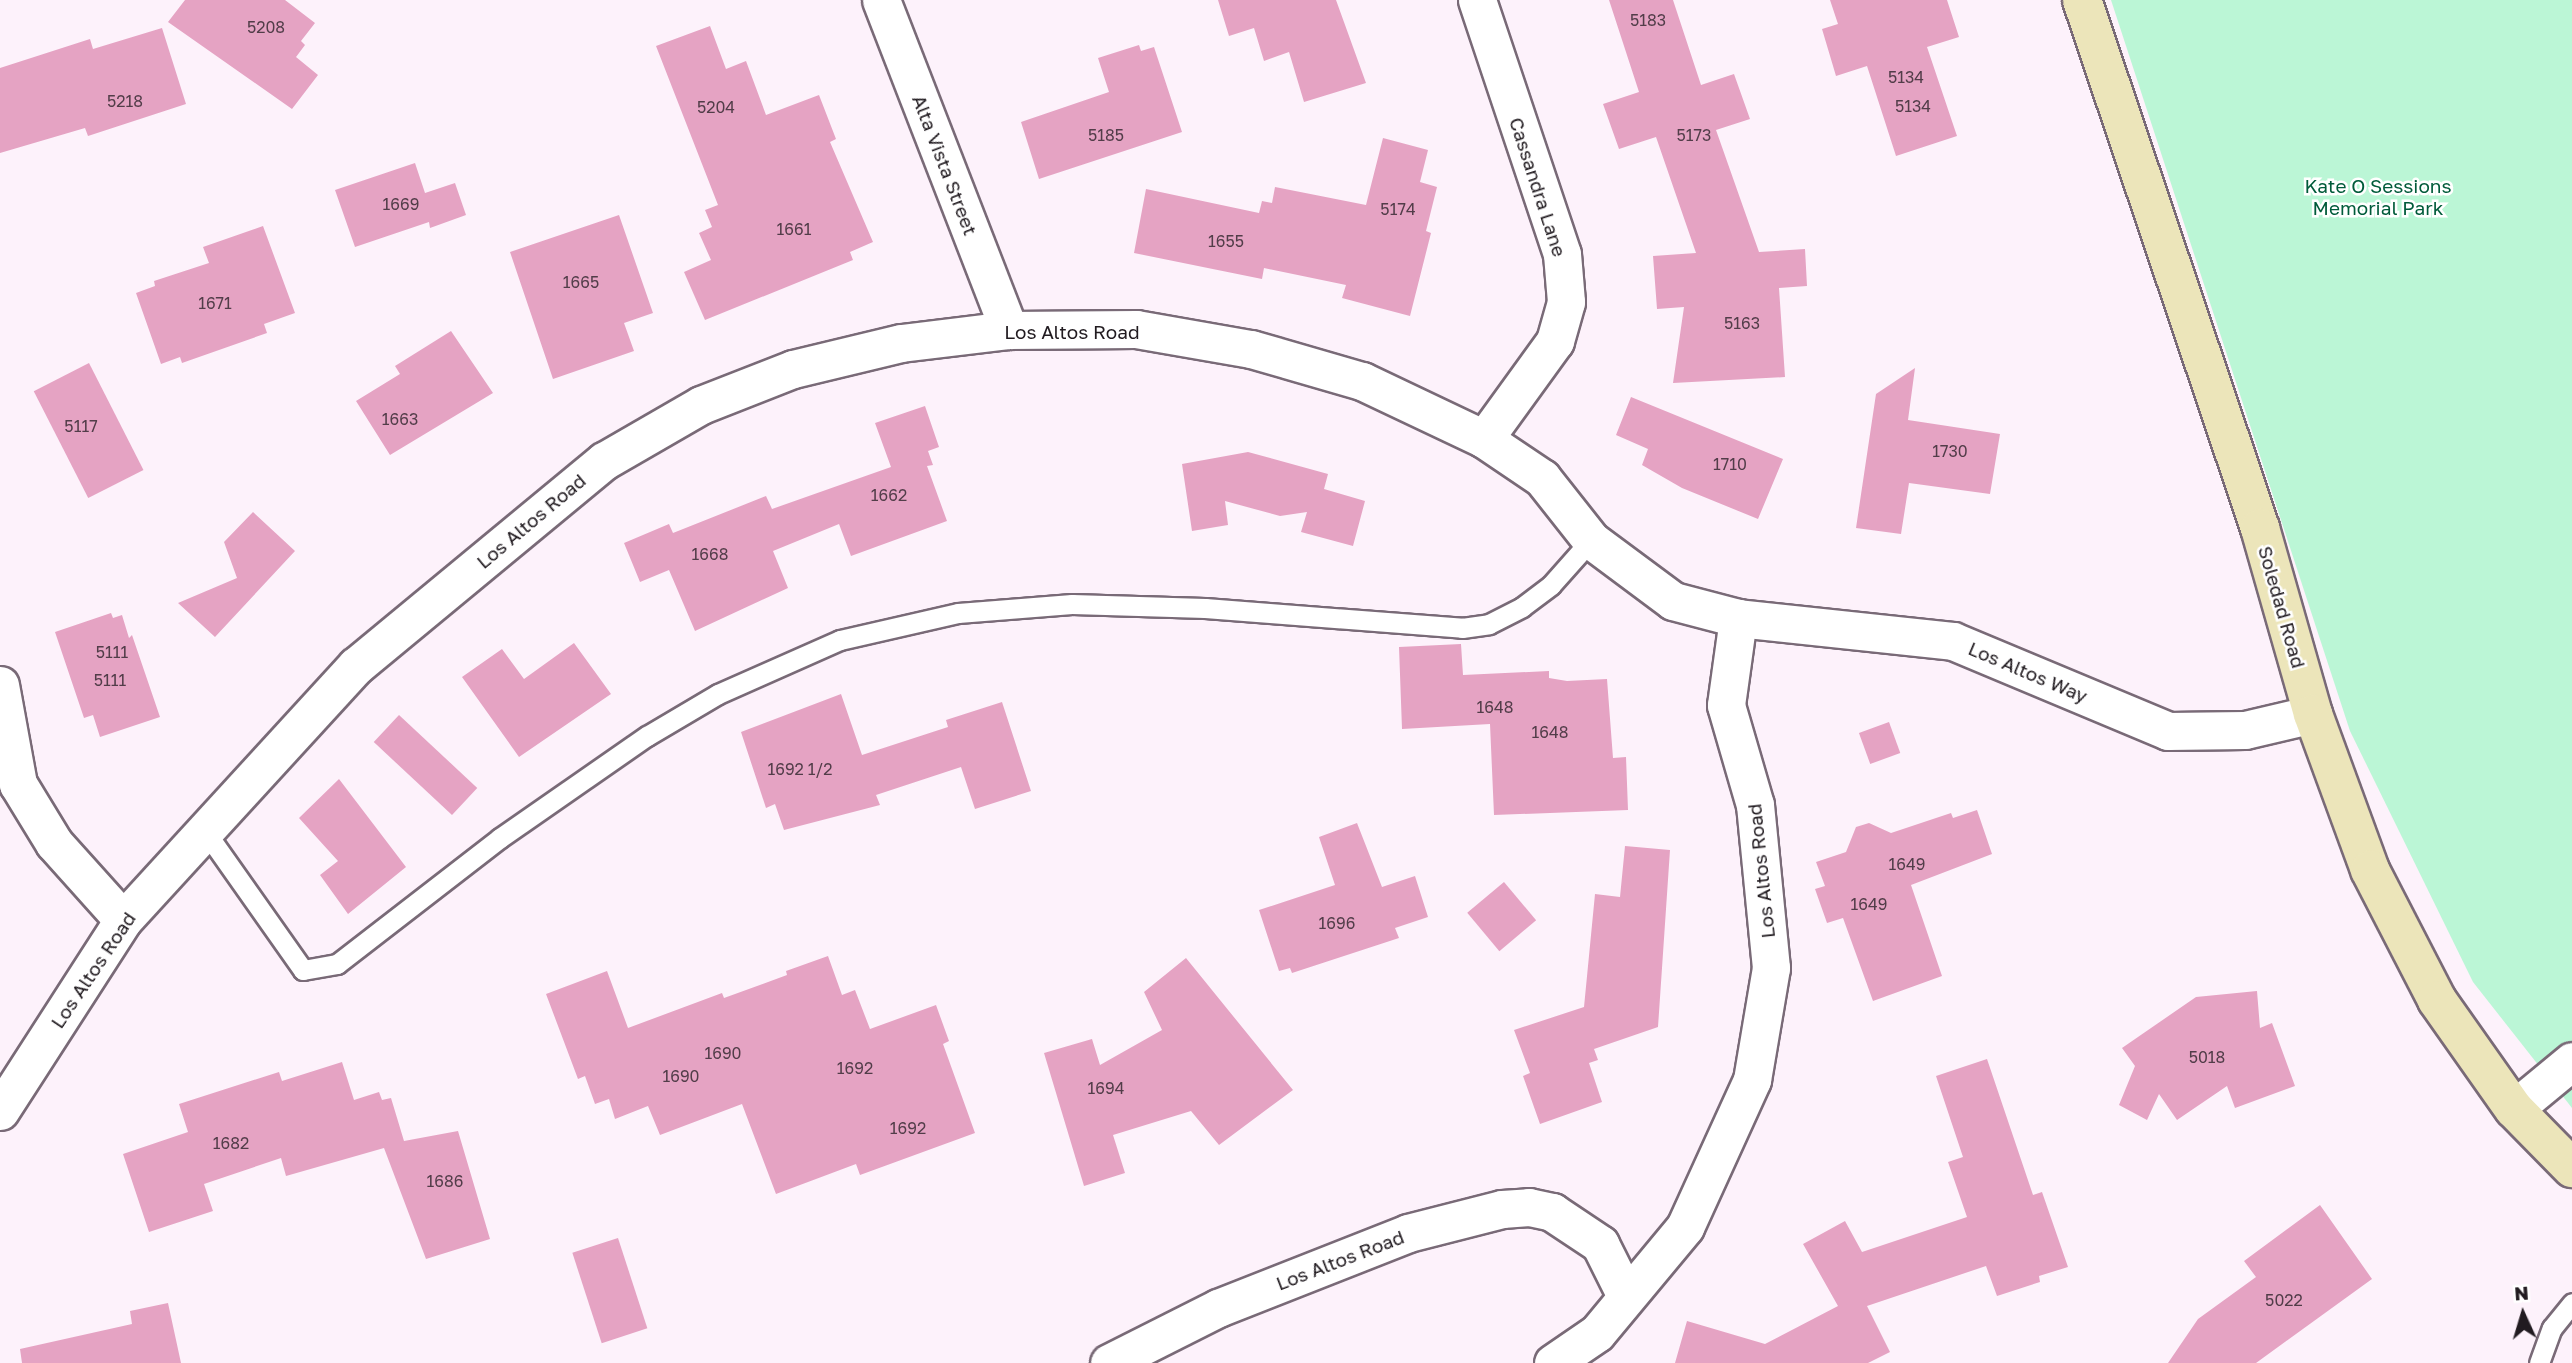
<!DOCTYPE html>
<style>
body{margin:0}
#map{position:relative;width:2572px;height:1363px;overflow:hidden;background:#fdf2fb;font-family:"Golos Text",sans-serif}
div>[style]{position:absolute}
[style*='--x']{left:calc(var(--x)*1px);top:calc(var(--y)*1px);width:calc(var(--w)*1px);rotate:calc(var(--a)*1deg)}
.green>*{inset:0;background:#bbf6d6}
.building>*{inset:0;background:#e5a3c3;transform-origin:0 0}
.roads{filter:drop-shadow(2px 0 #796a77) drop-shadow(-2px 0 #796a77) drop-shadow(0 2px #796a77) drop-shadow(0 -2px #796a77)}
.lane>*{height:19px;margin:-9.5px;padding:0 9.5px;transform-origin:9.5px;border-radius:9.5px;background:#fff}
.street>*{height:37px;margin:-18.5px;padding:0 18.5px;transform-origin:18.5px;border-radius:18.5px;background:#fff}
.secondary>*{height:38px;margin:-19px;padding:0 19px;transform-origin:19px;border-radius:19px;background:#ece5ba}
span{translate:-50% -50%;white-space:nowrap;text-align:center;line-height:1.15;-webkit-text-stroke:5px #fff;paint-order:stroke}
.number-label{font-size:16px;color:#523d49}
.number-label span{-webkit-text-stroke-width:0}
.street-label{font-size:19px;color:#211b20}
.park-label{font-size:19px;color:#005b3a}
.north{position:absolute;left:2488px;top:1279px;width:70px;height:70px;-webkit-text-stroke:5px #fff;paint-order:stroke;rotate:356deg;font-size:19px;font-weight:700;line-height:28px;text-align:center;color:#211b20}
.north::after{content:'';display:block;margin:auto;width:24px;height:32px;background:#211b20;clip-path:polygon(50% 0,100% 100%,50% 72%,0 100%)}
</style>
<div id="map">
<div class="green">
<i style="clip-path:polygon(2111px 0,2572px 0,2572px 1108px,2473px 982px,2350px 731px)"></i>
</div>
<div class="building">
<i style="clip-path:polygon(185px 0,285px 0,315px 23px,301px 41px,305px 45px,296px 57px,318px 75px,292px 109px,168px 22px)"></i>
<i style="clip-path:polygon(1218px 0,1336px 0,1366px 83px,1304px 102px,1289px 52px,1264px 61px,1254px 28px,1229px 36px)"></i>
<i style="clip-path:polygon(1609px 0,1673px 0,1701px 85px,1734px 74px,1750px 119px,1716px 130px,1759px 252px,1805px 249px,1807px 286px,1779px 288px,1785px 377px,1673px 383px,1684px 307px,1657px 309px,1653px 256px,1696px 253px,1656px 137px,1619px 149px,1603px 104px,1639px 92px)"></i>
<i style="clip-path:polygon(1830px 0,1947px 0,1959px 37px,1927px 47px,1957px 136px,1896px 156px,1867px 66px,1836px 76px,1822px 29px,1838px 24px)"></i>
<i style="clip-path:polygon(710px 26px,726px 69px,746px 61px,766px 115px,819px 95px,836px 139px,830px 142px,873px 242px,850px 252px,853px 260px,705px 320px,684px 272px,711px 260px,699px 233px,712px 227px,705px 210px,718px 205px,656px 46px)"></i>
<i style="clip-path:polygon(162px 28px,186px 104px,88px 136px,85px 128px,0 153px,0 68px,90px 39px,93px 49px)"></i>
<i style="clip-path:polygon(1139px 45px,1141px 51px,1154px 47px,1182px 132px,1039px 179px,1021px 122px,1109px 92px,1098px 58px)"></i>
<i style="clip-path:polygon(1383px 138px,1428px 150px,1420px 182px,1437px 187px,1426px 231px,1431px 233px,1410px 316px,1342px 298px,1346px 285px,1264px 268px,1262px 279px,1134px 253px,1146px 189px,1259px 213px,1262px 201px,1272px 203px,1275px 187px,1366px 205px)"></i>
<i style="clip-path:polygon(415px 163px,425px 193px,455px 183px,466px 215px,430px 228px,429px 222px,355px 247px,335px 190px)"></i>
<i style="clip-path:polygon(619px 215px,653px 313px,624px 323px,634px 351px,553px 379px,510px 252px)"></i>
<i style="clip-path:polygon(263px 226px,295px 313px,264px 324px,267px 333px,182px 363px,180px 357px,161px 364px,136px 293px,155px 286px,154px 281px,209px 263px,203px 247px)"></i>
<i style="clip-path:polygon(451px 331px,493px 393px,390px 455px,356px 401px,400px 374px,395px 366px)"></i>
<i style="left:89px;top:363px;width:120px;height:62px;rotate:63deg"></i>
<i style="clip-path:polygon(1915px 368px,1908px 420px,2000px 434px,1990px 494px,1909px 483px,1901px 534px,1856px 528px,1876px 394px)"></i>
<i style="clip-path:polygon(1631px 397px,1783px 459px,1758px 519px,1682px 488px,1642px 465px,1648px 449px,1616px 435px)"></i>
<i style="clip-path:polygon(925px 406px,939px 447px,928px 451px,933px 465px,927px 466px,947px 521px,851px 556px,839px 524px,773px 551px,788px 588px,695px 631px,669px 570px,640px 582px,624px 543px,669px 524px,673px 533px,766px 496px,772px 509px,891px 467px,875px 423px)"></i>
<i style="clip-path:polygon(1248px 452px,1328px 474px,1324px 489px,1365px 501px,1353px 546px,1301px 532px,1307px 512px,1280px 516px,1225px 501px,1228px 525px,1192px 531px,1182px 464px)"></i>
<i style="clip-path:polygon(253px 512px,295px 551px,215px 637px,178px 603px,237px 578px,224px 542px)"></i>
<i style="clip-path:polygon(111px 613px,113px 618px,122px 615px,129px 638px,132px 635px,160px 717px,100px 737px,93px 715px,84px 718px,55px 632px)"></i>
<i style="clip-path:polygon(574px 643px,611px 694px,519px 757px,462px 677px,502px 649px,524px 679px)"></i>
<i style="clip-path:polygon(1461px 644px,1463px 675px,1549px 671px,1549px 678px,1567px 681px,1607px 679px,1613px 758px,1626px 757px,1628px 810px,1494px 815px,1490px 724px,1402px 729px,1399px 647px)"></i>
<i style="clip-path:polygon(841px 694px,862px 755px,948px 727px,946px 720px,1002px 702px,1031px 791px,975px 809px,961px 767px,876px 795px,880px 805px,784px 830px,775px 804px,766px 808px,741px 732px)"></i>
<i style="left:399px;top:715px;width:107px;height:37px;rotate:43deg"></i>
<i style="left:1889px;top:722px;width:33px;height:32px;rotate:70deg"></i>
<i style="clip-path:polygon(339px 779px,406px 867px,348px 914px,320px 875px,338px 861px,299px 818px)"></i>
<i style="clip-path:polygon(1977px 810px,1992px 854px,1911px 885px,1942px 976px,1873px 1001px,1843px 918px,1827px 923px,1815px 889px,1825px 886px,1816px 862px,1846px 852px,1856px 827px,1869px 823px,1891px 833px,1951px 813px,1953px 818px)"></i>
<i style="clip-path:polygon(1357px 823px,1382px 887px,1415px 876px,1428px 917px,1395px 928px,1399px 938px,1292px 973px,1290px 968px,1279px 971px,1259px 910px,1335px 885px,1319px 837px)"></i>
<i style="clip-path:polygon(1625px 846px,1670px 850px,1658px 1027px,1594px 1049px,1598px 1060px,1589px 1063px,1602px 1102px,1540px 1124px,1523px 1076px,1530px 1073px,1514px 1030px,1584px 1007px,1595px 894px,1620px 897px)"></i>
<i style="left:1504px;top:882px;width:50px;height:48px;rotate:50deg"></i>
<i style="clip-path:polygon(828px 956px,842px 995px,855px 990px,870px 1029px,936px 1005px,949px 1041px,943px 1044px,975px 1133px,860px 1175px,856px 1164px,776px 1194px,742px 1104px,660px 1135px,648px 1106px,615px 1119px,609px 1099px,595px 1104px,585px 1076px,578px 1079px,546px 994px,607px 971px,628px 1028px,722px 993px,724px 998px,787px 975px,786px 971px)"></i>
<i style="clip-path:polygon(1186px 958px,1293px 1090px,1219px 1145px,1191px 1111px,1113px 1135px,1125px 1173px,1084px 1186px,1044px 1053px,1092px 1039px,1100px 1065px,1162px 1030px,1144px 992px)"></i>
<i style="clip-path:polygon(2257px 991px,2260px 1028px,2272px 1023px,2295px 1086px,2235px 1108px,2227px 1086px,2177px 1120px,2159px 1094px,2147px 1120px,2119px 1105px,2135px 1066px,2122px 1048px,2196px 997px)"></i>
<i style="clip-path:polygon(1987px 1059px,2033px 1195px,2042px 1192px,2068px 1267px,2039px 1276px,2040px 1282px,1997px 1296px,1986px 1266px,1867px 1306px,1890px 1352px,1868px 1363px,1675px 1363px,1687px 1321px,1765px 1344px,1838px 1306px,1803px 1244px,1845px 1221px,1862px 1252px,1967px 1217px,1948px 1162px,1963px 1157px,1936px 1076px)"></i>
<i style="clip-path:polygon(342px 1062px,354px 1100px,379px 1092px,382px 1100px,391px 1098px,404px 1141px,458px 1131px,490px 1239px,426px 1259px,384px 1148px,286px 1176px,281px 1158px,204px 1184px,213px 1211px,149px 1232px,123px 1154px,188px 1132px,179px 1104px,279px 1072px,282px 1081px)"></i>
<i style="clip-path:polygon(2320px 1205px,2372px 1279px,2256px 1363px,2168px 1363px,2198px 1319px,2256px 1277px,2244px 1261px)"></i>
<i style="left:618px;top:1238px;width:95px;height:48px;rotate:72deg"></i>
<i style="clip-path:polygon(168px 1303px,181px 1363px,22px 1363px,20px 1349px,132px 1324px,130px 1311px)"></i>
</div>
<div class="roads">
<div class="lane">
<i style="--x:205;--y:831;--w:170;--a:54.8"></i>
<i style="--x:303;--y:970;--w:35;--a:-10"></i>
<i style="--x:337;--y:964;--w:206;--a:-37.7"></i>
<i style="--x:500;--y:838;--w:179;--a:-34.8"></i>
<i style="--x:647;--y:736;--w:82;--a:-30.6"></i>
<i style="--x:718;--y:694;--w:133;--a:-23.9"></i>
<i style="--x:840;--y:640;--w:121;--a:-12.9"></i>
<i style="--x:958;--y:613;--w:114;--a:-4.5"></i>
<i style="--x:1072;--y:604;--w:133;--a:1.7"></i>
<i style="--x:1205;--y:608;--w:258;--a:4.4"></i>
<i style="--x:1462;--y:628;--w:27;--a:-8"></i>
<i style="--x:1489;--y:624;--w:37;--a:-27"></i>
<i style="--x:1522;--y:607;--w:36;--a:-37"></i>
<i style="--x:1551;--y:585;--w:60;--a:-48.4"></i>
<i style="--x:2539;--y:1363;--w:37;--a:-70"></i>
<i style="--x:2552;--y:1328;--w:32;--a:-51"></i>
</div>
<div class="street">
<i style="--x:881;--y:0;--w:354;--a:68.8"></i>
<i style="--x:1477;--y:0;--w:268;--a:71.5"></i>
<i style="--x:1562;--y:254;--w:48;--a:85.2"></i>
<i style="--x:1566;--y:302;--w:41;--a:105.8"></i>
<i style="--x:1555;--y:341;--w:121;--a:125.9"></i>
<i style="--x:0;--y:685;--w:101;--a:79.7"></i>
<i style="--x:18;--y:784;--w:69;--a:58.6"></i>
<i style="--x:54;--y:843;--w:103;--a:48.1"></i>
<i style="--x:2514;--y:1109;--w:75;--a:-39.6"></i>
<i style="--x:0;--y:1111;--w:227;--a:-57.2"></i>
<i style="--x:123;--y:920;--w:345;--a:-47.5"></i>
<i style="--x:356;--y:666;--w:322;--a:-39.6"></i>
<i style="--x:604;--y:461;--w:112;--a:-30"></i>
<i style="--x:701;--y:405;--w:99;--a:-21.4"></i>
<i style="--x:793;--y:369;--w:111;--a:-13.5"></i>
<i style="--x:901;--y:343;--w:109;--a:-6.9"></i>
<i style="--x:1009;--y:330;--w:127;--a:-0.5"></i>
<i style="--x:1136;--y:329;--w:117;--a:9.9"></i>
<i style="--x:1251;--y:349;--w:116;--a:16.1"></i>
<i style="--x:1362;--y:381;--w:135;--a:25.4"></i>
<i style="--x:1484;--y:439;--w:70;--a:33.9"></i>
<i style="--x:1542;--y:478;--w:79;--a:51.7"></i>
<i style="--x:1591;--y:540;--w:102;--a:36.6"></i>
<i style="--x:1673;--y:601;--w:67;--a:14.7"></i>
<i style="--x:1738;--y:618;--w:216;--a:6.1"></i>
<i style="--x:1953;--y:641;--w:233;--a:22.7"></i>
<i style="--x:2168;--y:731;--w:77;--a:-0.7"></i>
<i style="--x:2245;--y:730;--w:70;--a:-13.2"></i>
<i style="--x:1109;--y:1363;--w:122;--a:-26.8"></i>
<i style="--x:1218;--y:1308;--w:204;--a:-21.5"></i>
<i style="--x:1408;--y:1233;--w:97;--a:-14.3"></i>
<i style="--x:1502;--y:1209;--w:27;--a:-4"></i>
<i style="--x:1529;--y:1207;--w:24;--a:12"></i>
<i style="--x:1552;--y:1212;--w:58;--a:33.7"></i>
<i style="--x:1600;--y:1244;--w:58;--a:63.4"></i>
<i style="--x:1553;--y:1363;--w:53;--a:-34.3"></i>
<i style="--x:1597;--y:1333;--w:138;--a:-50.3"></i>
<i style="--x:1685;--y:1227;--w:162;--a:-65.5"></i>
<i style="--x:1752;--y:1080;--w:114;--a:-80.4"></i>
<i style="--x:1771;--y:968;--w:164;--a:-95.6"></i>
<i style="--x:1755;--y:805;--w:104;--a:-106.2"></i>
<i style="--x:1726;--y:705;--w:88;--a:-82.1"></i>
</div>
<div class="secondary">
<i style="--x:2082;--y:0;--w:557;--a:71.37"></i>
<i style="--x:2260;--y:528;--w:193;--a:74.1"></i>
<i style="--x:2313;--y:714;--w:166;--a:69.9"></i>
<i style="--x:2370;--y:870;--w:146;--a:62.7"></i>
<i style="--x:2437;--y:1000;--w:133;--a:54.8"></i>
<i style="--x:2514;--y:1109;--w:83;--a:45.5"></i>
</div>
</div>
<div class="number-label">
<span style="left:1648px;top:20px">5183</span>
<span style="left:266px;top:27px">5208</span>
<span style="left:1906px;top:77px">5134</span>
<span style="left:125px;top:101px">5218</span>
<span style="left:1913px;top:106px">5134</span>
<span style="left:716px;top:107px">5204</span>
<span style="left:1106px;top:135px">5185</span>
<span style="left:1694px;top:135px">5173</span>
<span style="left:401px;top:204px">1669</span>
<span style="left:1398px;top:209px">5174</span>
<span style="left:794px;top:229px">1661</span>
<span style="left:1226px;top:241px">1655</span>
<span style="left:581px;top:282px">1665</span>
<span style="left:215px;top:303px">1671</span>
<span style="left:1742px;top:323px">5163</span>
<span style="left:400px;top:419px">1663</span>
<span style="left:81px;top:426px">5117</span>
<span style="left:1950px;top:451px">1730</span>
<span style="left:1730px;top:464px">1710</span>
<span style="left:889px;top:495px">1662</span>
<span style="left:710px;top:554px">1668</span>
<span style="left:112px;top:652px">5111</span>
<span style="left:110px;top:680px">5111</span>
<span style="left:1495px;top:707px">1648</span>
<span style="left:1550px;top:732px">1648</span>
<span style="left:800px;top:769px">1692 1/2</span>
<span style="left:1907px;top:864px">1649</span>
<span style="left:1869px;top:904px">1649</span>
<span style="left:1337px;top:923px">1696</span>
<span style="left:723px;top:1053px">1690</span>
<span style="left:2207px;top:1057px">5018</span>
<span style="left:855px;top:1068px">1692</span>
<span style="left:681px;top:1076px">1690</span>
<span style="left:1106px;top:1088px">1694</span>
<span style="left:908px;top:1128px">1692</span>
<span style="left:231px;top:1143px">1682</span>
<span style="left:445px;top:1181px">1686</span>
<span style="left:2284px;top:1300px">5022</span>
</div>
<div class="street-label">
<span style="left:945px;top:165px;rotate:69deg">Alta Vista Street</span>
<span style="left:1538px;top:187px;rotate:72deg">Cassandra Lane</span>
<span style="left:1072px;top:332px">Los Altos Road</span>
<span style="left:531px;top:521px;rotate:-40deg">Los Altos Road</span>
<span style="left:2282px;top:607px;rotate:74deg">Soledad Road</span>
<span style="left:2028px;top:672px;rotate:23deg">Los Altos Way</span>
<span style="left:1761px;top:871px;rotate:-96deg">Los Altos Road</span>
<span style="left:93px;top:970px;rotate:-56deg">Los Altos Road</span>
<span style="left:1340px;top:1260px;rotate:-21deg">Los Altos Road</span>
</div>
<div class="park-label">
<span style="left:2378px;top:197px">Kate O Sessions<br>Memorial Park</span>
</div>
<div class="north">N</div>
</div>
